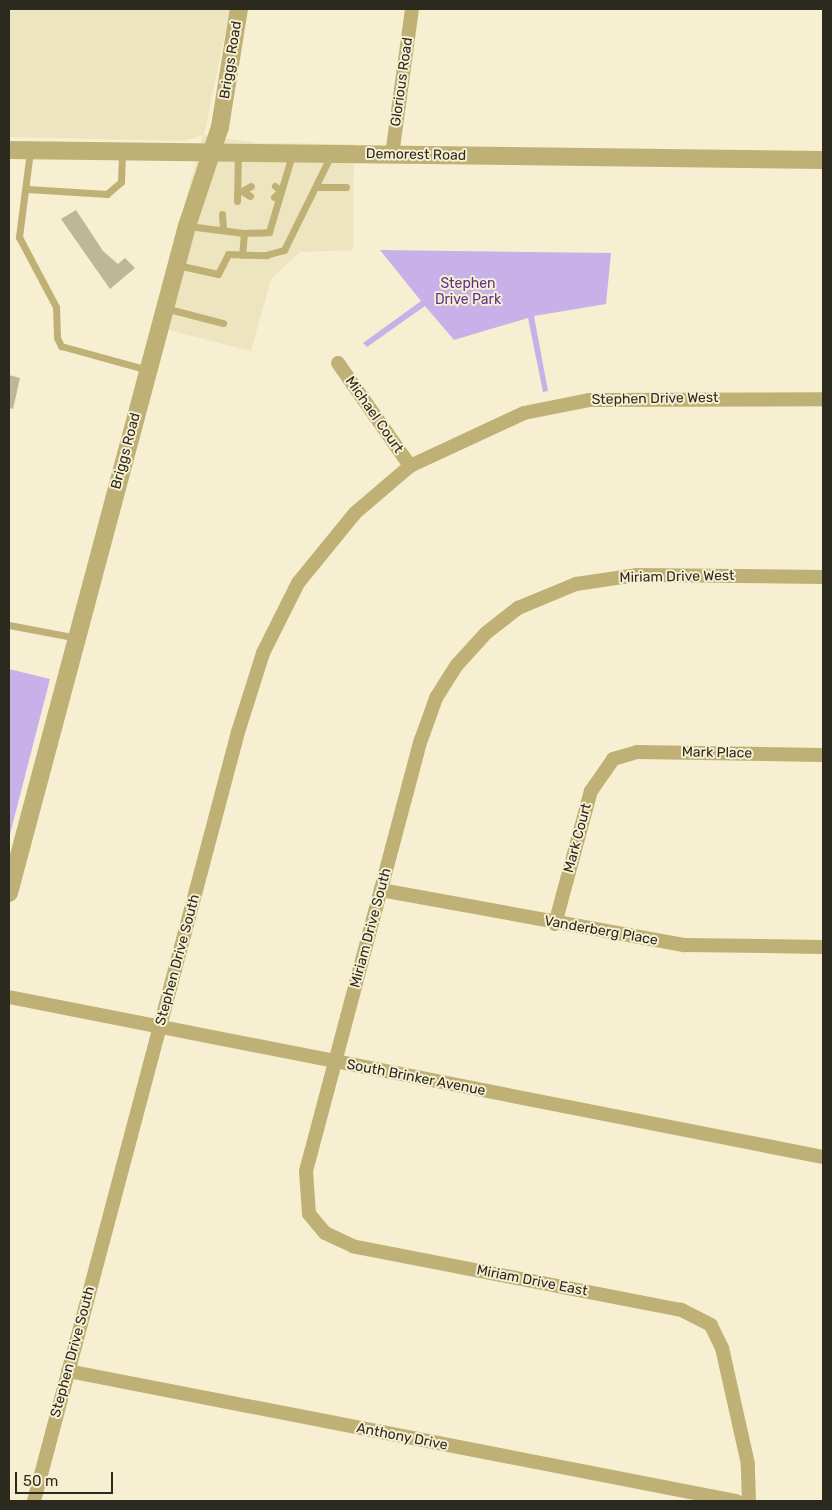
<!DOCTYPE html>
<style>
body{margin:0}
#map{position:relative;width:832px;height:1510px;overflow:hidden;background:#f6efd1;font-family:Rubik,sans-serif}
div>[style]{position:absolute}
[style*='--x']{left:calc(var(--x)*1px);top:calc(var(--y)*1px);width:calc(var(--w)*1px);rotate:calc(var(--a)*1deg)}
.built>*{inset:0;background:#ede5bf}
.green>*{inset:0;background:#c8b1e9}
.building>*{inset:0;background:#bdb699}
.service>*{height:7px;margin:-3.5px;padding:0 3.5px;transform-origin:3.5px;border-radius:3.5px;background:#bfb175}
.minor>*{height:14px;margin:-7px;padding:0 7px;transform-origin:7px;border-radius:7px;background:#bfb175}
.tertiary>*{height:18px;margin:-9px;padding:0 9px;transform-origin:9px;border-radius:9px;background:#bfb175}
span{translate:-50% -50%;white-space:nowrap;text-align:center;line-height:1.15;-webkit-text-stroke:4px #f6efd1;paint-order:stroke}
.street-label{font-size:14px;color:#2c291e}
.park-label{font-size:14px;color:#60338e}
.frame{position:absolute;inset:0;border:10px solid #2c291e;pointer-events:none}
.scale{position:absolute;left:15px;top:1472px;width:98px;height:22px;box-sizing:border-box;border:2px solid #2c291e;border-top:0;padding-left:6px;font-size:15px;line-height:18px;white-space:nowrap;color:#2c291e;-webkit-text-stroke:4px #f6efd1;paint-order:stroke}
</style>
<div id="map">
<div class="built">
<i style="clip-path:polygon(9px 9px,230px 9px,204px 135px,257px 143px,354px 144px,353px 250px,300px 252px,271px 279px,251px 351px,153px 326px,203px 135px,184px 141px,9px 137px)"></i>
</div>
<div class="green">
<i style="clip-path:polygon(380px 250px,611px 253px,606px 304px,534px 316px,548px 391px,543px 392px,528px 318px,454px 340px,425px 306px,367px 347px,363px 343px,421px 301px)"></i>
<i style="clip-path:polygon(9px 669px,50px 679px,9px 838px)"></i>
</div>
<div class="building">
<i style="clip-path:polygon(76px 210px,103px 251px,118px 264px,125px 258px,135px 268px,110px 289px,61px 219px)"></i>
<i style="clip-path:polygon(9px 375px,20px 378px,13px 409px,9px 408px)"></i>
</div>
<div class="service">
<i style="--x:30;--y:151;--w:87;--a:97.3"></i>
<i style="--x:19;--y:237;--w:79;--a:62.1"></i>
<i style="--x:56;--y:307;--w:31;--a:88"></i>
<i style="--x:57;--y:338;--w:9;--a:63"></i>
<i style="--x:61;--y:346;--w:90;--a:15.4"></i>
<i style="--x:316;--y:187;--w:30;--a:0"></i>
<i style="--x:27;--y:189;--w:80;--a:3.6"></i>
<i style="--x:107;--y:194;--w:18;--a:-41"></i>
<i style="--x:121;--y:182;--w:30;--a:-88"></i>
<i style="--x:250;--y:196;--w:9;--a:-148"></i>
<i style="--x:242;--y:191;--w:10;--a:-29"></i>
<i style="--x:274;--y:197;--w:9;--a:-41"></i>
<i style="--x:281;--y:191;--w:8;--a:-140"></i>
<i style="--x:237;--y:201;--w:46;--a:-88.8"></i>
<i style="--x:222;--y:214;--w:16;--a:86"></i>
<i style="--x:188;--y:226;--w:56;--a:7.1"></i>
<i style="--x:244;--y:233;--w:22;--a:95"></i>
<i style="--x:244;--y:233;--w:25;--a:-2"></i>
<i style="--x:269;--y:232;--w:80;--a:-73.4"></i>
<i style="--x:177;--y:265;--w:42;--a:12.4"></i>
<i style="--x:218;--y:274;--w:22;--a:-63"></i>
<i style="--x:228;--y:254;--w:38;--a:2"></i>
<i style="--x:266;--y:255;--w:19;--a:-16"></i>
<i style="--x:284;--y:250;--w:106;--a:-63.7"></i>
<i style="--x:165;--y:308;--w:60;--a:14.5"></i>
<i style="--x:9;--y:625;--w:69;--a:10.8"></i>
</div>
<div class="minor">
<i style="--x:392;--y:155;--w:147;--a:-82.2"></i>
<i style="--x:338;--y:363;--w:126;--a:55"></i>
<i style="--x:381;--y:890;--w:309;--a:10.3"></i>
<i style="--x:685;--y:945;--w:138;--a:0.8"></i>
<i style="--x:555;--y:924;--w:138;--a:-74.9"></i>
<i style="--x:591;--y:791;--w:39;--a:-55"></i>
<i style="--x:613;--y:759;--w:25;--a:-16"></i>
<i style="--x:637;--y:752;--w:186;--a:0.9"></i>
<i style="--x:9;--y:997;--w:830;--a:11.12"></i>
<i style="--x:68;--y:1371;--w:681;--a:11.01"></i>
<i style="--x:34;--y:1501;--w:796;--a:-75.14"></i>
<i style="--x:238;--y:732;--w:83;--a:-72.4"></i>
<i style="--x:263;--y:653;--w:78;--a:-63.4"></i>
<i style="--x:298;--y:583;--w:90;--a:-50.8"></i>
<i style="--x:355;--y:513;--w:72;--a:-40.5"></i>
<i style="--x:410;--y:466;--w:126;--a:-24.9"></i>
<i style="--x:524;--y:413;--w:66;--a:-11.3"></i>
<i style="--x:589;--y:400;--w:234;--a:-0.2"></i>
<i style="--x:749;--y:1501;--w:37;--a:-92"></i>
<i style="--x:748;--y:1464;--w:119;--a:-102.6"></i>
<i style="--x:722;--y:1348;--w:25;--a:-116"></i>
<i style="--x:711;--y:1325;--w:34;--a:-153"></i>
<i style="--x:681;--y:1310;--w:334;--a:-169"></i>
<i style="--x:353;--y:1246;--w:31;--a:-155"></i>
<i style="--x:325;--y:1233;--w:25;--a:-130"></i>
<i style="--x:309;--y:1214;--w:43;--a:-94"></i>
<i style="--x:306;--y:1171;--w:446;--a:-75.1"></i>
<i style="--x:421;--y:740;--w:45;--a:-70.3"></i>
<i style="--x:436;--y:698;--w:39;--a:-58"></i>
<i style="--x:457;--y:665;--w:43;--a:-47.8"></i>
<i style="--x:486;--y:633;--w:41;--a:-38"></i>
<i style="--x:518;--y:608;--w:63;--a:-22.5"></i>
<i style="--x:576;--y:584;--w:62;--a:-8.4"></i>
<i style="--x:637;--y:575;--w:186;--a:0.6"></i>
</div>
<div class="tertiary">
<i style="--x:9;--y:150;--w:814;--a:0.7"></i>
<i style="--x:9;--y:893;--w:690;--a:-75.06"></i>
<i style="--x:187;--y:226;--w:104;--a:-71.6"></i>
<i style="--x:220;--y:127;--w:120;--a:-80.9"></i>
</div>
<div class="street-label">
<span style="left:231px;top:60px;rotate:-81deg">Briggs Road</span>
<span style="left:402px;top:82px;rotate:-82deg">Glorious Road</span>
<span style="left:416px;top:155px;rotate:1deg">Demorest Road</span>
<span style="left:655px;top:399px;rotate:-1deg">Stephen Drive West</span>
<span style="left:374px;top:415px;rotate:55deg">Michael Court</span>
<span style="left:126px;top:451px;rotate:-75deg">Briggs Road</span>
<span style="left:677px;top:577px;rotate:-1deg">Miriam Drive West</span>
<span style="left:717px;top:753px;rotate:1deg">Mark Place</span>
<span style="left:578px;top:838px;rotate:-75deg">Mark Court</span>
<span style="left:371px;top:928px;rotate:-75deg">Miriam Drive South</span>
<span style="left:601px;top:931px;rotate:10deg">Vanderberg Place</span>
<span style="left:178px;top:960px;rotate:-75deg">Stephen Drive South</span>
<span style="left:416px;top:1078px;rotate:11deg">South Brinker Avenue</span>
<span style="left:532px;top:1281px;rotate:11deg">Miriam Drive East</span>
<span style="left:73px;top:1352px;rotate:-75deg">Stephen Drive South</span>
<span style="left:402px;top:1437px;rotate:11deg">Anthony Drive</span>
</div>
<div class="park-label">
<span style="left:468px;top:292px">Stephen<br>Drive Park</span>
</div>
<div class="frame"></div>
<div class="scale">50 m</div>
</div>
